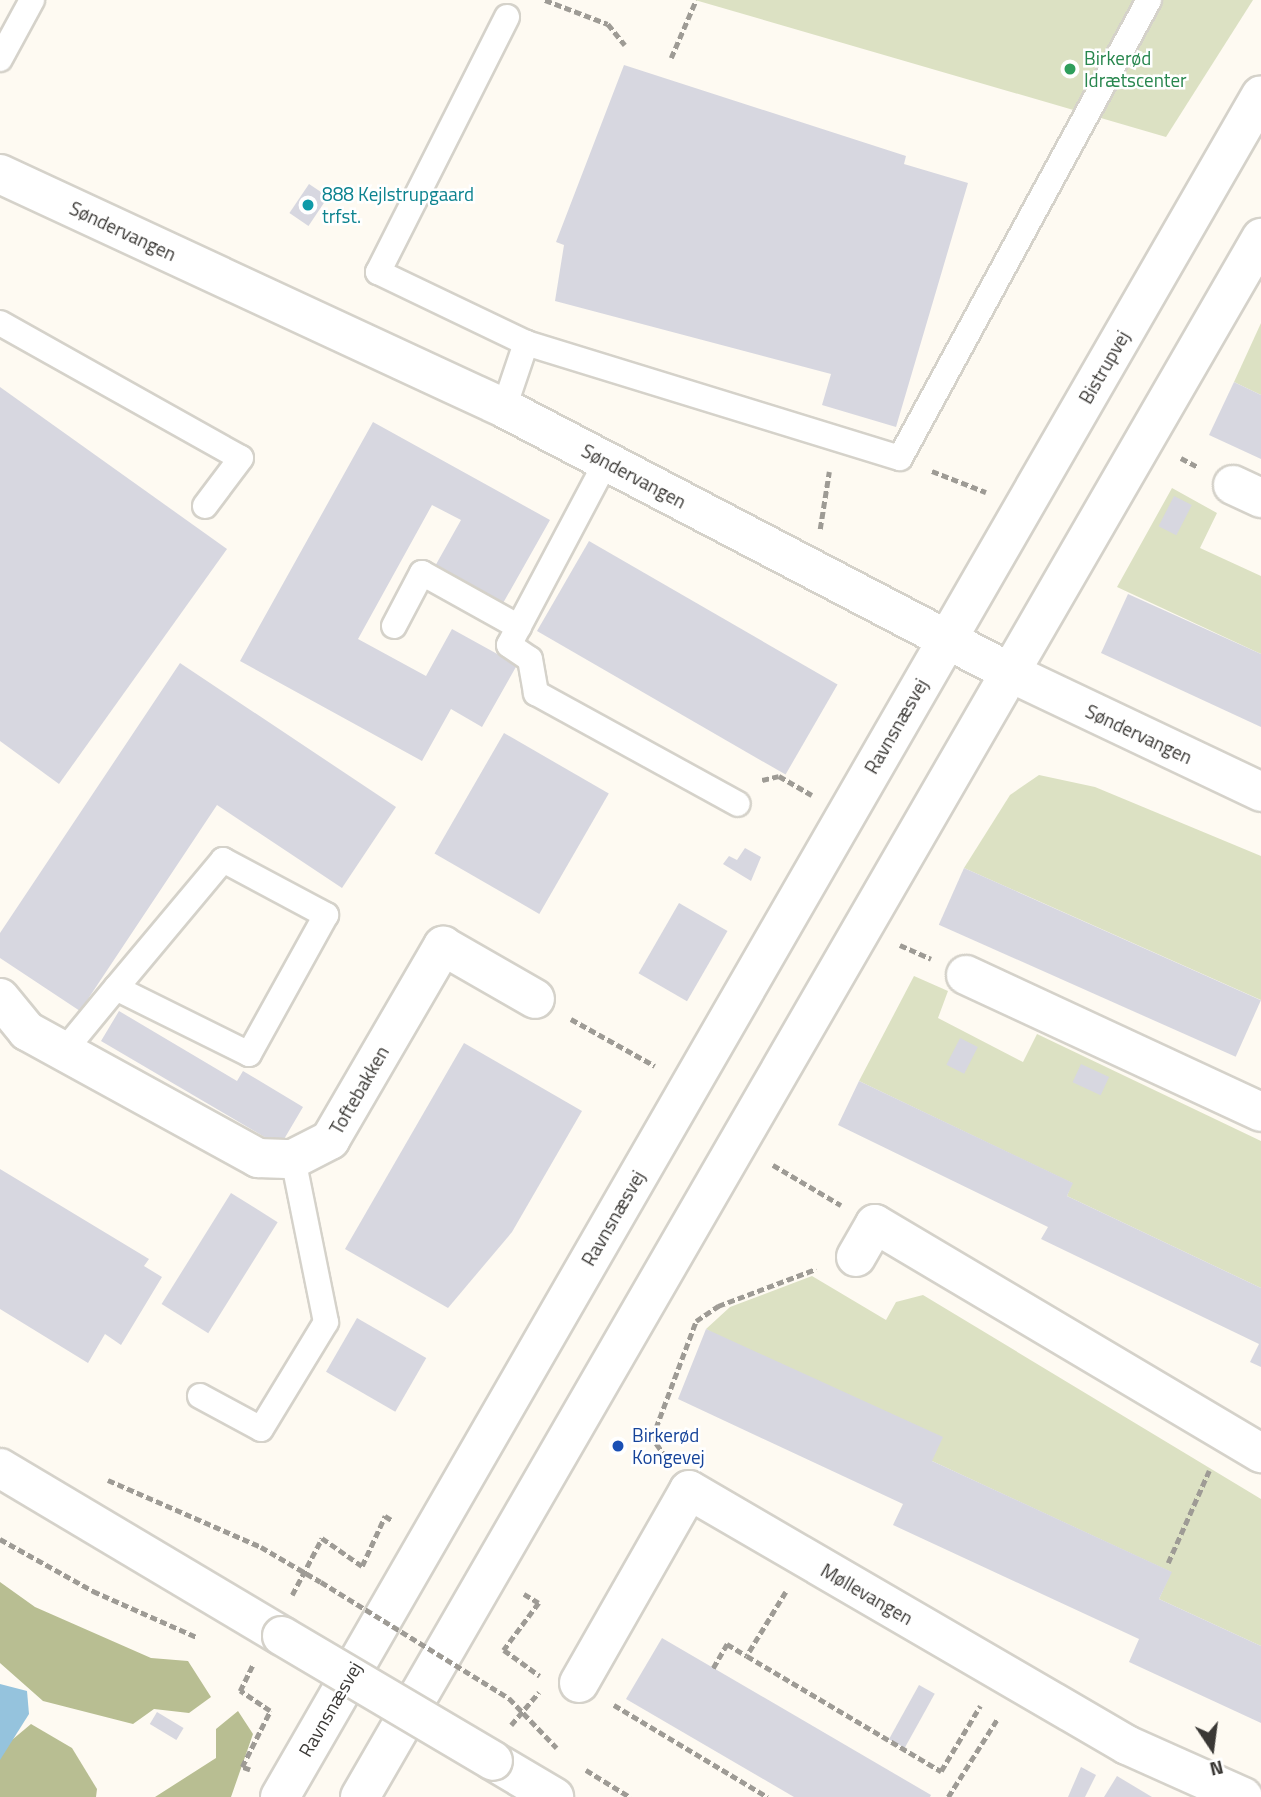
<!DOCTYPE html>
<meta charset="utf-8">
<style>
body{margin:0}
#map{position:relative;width:1261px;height:1797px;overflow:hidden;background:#fefaf2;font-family:"Titillium Web",sans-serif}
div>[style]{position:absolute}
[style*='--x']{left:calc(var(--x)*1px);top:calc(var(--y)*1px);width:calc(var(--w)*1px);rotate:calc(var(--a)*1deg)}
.green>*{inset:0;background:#dce1c3}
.forest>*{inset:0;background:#b8be92}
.water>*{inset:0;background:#95c3dd}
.building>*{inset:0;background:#d7d7e0;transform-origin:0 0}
.path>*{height:4.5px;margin-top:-2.25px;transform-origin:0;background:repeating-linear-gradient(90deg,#9e9b95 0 7px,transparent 0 10.5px)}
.roads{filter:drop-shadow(2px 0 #d5d2ca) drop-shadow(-2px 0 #d5d2ca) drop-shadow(0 2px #d5d2ca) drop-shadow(0 -2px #d5d2ca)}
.lane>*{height:24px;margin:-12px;padding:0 12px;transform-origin:12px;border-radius:12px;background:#fff}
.street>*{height:38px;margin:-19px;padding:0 19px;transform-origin:19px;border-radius:19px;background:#fff}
.secondary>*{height:38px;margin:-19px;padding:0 19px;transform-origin:19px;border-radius:19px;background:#fff}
.path-bridge>*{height:4.5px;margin-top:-2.25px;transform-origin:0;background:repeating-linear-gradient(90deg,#9e9b95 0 7px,transparent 0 10.5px)}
.bridges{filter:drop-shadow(2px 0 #d5d2ca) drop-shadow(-2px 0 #d5d2ca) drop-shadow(0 2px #d5d2ca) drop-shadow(0 -2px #d5d2ca)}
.secondary-bridge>*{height:38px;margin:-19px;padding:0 19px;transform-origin:19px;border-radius:19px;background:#fff}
.dots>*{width:19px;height:19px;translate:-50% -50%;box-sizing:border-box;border:4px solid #fff;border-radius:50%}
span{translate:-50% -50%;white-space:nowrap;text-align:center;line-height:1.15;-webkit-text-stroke:5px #fff;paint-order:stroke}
.leisure-label{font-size:19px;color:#27864d}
.left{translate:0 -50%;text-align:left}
.culture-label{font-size:19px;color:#0d838f}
.street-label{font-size:19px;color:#3a3835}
.transit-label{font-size:19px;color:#164399}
.north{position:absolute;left:1177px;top:1713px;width:70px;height:70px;-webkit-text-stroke:5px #fff;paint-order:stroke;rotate:167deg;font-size:19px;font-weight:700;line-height:28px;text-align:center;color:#3a3835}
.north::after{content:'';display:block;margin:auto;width:24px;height:32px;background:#3a3835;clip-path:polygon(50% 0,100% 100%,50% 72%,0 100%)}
</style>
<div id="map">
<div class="green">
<i style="clip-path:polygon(695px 0,1253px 0,1166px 137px)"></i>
<i style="clip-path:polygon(1261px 323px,1261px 395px,1234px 382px)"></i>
<i style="clip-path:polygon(1172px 488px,1217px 513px,1200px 548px,1261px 576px,1261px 654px,1117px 587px)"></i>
<i style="clip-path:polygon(1039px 775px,1095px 787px,1261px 856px,1261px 1000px,964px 868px,1010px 795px)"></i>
<i style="clip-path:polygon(914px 976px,948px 991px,938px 1018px,1023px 1062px,1037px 1034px,1261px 1141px,1261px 1288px,1067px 1196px,1072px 1183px,859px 1081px)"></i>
<i style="clip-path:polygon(812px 1276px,886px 1320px,896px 1302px,923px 1295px,1261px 1499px,1261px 1646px,1159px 1599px,1171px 1572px,932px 1461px,706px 1329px,730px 1307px)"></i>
</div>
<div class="forest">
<i style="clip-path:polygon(0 1582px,35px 1607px,151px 1658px,188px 1661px,211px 1697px,189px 1713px,154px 1709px,133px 1724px,43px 1701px,0 1663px)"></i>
<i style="clip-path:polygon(238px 1711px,253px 1734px,231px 1797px,155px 1797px,216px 1758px,216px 1729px)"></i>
<i style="clip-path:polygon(31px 1724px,72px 1748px,97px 1789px,96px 1797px,0 1797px,0 1750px)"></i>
</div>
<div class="water">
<i style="clip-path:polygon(0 1684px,27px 1691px,29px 1714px,0 1760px)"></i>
</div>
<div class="building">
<i style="clip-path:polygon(624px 65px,906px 156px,904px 164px,968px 183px,896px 427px,822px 405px,831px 374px,555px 301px,564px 245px,556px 242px)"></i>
<i style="left:309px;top:184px;width:23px;height:35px;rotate:34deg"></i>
<i style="clip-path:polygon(1234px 382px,1261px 395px,1261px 459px,1209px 435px)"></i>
<i style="clip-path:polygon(0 387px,227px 549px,59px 784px,0 741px)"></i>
<i style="clip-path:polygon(373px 422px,550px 520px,502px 605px,434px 568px,461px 520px,432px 505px,358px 639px,426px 676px,452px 629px,517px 665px,482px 727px,451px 709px,422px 761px,240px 661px)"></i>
<i style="left:1174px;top:496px;width:20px;height:34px;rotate:27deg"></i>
<i style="left:589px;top:541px;width:287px;height:104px;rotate:30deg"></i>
<i style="clip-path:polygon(1128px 594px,1261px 654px,1261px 727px,1101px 653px)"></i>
<i style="clip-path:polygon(180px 663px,396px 807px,342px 888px,217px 805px,80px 1011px,0 958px,0 933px)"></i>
<i style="left:504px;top:733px;width:121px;height:139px;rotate:30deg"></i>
<i style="clip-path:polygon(745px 848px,761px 857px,751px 881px,723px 864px,729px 856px,737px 860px)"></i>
<i style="left:964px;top:868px;width:325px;height:62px;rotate:24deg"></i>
<i style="left:679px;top:903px;width:56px;height:81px;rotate:30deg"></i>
<i style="clip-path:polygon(119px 1011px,237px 1081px,243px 1071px,303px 1107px,280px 1146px,101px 1041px)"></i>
<i style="left:960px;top:1038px;width:20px;height:30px;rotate:27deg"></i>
<i style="clip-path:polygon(464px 1043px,582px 1111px,512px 1232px,448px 1308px,345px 1249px)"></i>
<i style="left:1081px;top:1064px;width:31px;height:20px;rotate:25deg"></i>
<i style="clip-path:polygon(859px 1081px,1073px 1183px,1067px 1196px,1261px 1288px,1261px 1367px,1250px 1362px,1259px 1344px,1041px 1239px,1048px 1227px,838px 1125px)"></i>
<i style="clip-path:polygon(0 1169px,149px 1259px,144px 1266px,162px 1277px,121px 1345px,105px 1334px,88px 1363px,0 1309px)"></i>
<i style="left:231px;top:1193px;width:55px;height:131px;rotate:32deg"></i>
<i style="left:357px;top:1318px;width:80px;height:62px;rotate:30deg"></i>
<i style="clip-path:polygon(706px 1329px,943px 1437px,932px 1461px,1172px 1572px,1159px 1599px,1261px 1646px,1261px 1723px,1129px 1662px,1139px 1639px,893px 1525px,903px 1504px,678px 1399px)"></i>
<i style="clip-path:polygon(662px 1638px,931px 1795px,930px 1797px,794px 1797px,626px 1699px)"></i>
<i style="left:919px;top:1685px;width:18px;height:62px;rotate:29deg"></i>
<i style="left:157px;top:1712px;width:31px;height:14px;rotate:31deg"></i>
<i style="clip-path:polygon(1081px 1767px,1096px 1775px,1085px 1797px,1068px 1797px)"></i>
<i style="clip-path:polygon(1117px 1776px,1152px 1797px,1104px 1797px)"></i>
</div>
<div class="path">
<i style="--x:545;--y:0;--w:67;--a:20.9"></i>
<i style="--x:608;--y:24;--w:27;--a:51"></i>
<i style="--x:671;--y:58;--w:63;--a:-66.7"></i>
<i style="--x:1181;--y:458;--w:19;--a:28"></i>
<i style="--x:932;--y:471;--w:58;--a:21.3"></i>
<i style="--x:820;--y:529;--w:58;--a:-81"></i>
<i style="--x:762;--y:780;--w:17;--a:-13"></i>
<i style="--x:779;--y:776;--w:38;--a:30"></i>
<i style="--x:900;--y:945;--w:34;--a:24"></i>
<i style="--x:571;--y:1019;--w:96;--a:29.2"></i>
<i style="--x:773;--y:1165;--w:79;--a:30.5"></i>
<i style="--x:666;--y:1458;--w:24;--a:-125"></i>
<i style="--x:652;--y:1438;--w:125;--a:-69.4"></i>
<i style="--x:696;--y:1321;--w:27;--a:-34"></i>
<i style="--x:718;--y:1306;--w:105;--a:-20.7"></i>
<i style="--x:108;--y:1480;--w:167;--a:23.6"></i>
<i style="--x:261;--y:1547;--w:69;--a:30.3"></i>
<i style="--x:0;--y:1539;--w:107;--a:29.2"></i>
<i style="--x:93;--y:1591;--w:114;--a:23.9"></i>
<i style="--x:1168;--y:1563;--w:101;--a:-66"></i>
<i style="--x:786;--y:1592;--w:75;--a:121.4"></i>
<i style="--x:747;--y:1656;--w:226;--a:30.7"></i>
<i style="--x:941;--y:1771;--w:76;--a:-59"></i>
<i style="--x:524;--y:1594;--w:17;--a:31"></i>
<i style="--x:539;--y:1603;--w:59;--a:126.7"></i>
<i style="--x:504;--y:1650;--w:44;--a:35.8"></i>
<i style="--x:292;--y:1595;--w:64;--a:-62.2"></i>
<i style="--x:322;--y:1538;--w:49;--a:35"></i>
<i style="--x:362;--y:1566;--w:55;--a:-65.3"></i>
<i style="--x:385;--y:1516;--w:9;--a:32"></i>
<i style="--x:713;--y:1668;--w:28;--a:-60"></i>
<i style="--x:727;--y:1644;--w:23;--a:31"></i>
<i style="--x:509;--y:1698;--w:69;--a:46.2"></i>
<i style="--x:614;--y:1705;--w:179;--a:30.9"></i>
<i style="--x:511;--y:1725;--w:43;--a:-49.7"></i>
<i style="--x:250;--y:1770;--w:9;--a:-159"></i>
<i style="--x:242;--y:1767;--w:63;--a:-63.4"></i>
<i style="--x:270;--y:1711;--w:36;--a:-146"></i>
<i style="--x:240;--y:1691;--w:28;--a:-64"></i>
<i style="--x:586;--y:1770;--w:52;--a:31.5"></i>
<i style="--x:948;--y:1797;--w:93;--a:-57.7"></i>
</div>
<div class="roads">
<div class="lane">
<i style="--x:507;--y:17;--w:286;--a:116.8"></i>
<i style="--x:378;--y:272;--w:164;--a:25.6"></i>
<i style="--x:526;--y:343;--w:391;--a:17.1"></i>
<i style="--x:900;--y:458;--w:521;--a:-61.47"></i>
<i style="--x:0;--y:59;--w:67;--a:-61.5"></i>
<i style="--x:0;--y:323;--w:276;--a:29.3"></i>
<i style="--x:241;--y:458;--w:60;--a:126.9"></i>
<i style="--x:504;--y:408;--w:69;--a:-71.3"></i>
<i style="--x:606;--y:462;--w:207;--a:117.9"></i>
<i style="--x:509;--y:645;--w:25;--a:34"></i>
<i style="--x:530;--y:659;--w:35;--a:80"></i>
<i style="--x:536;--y:693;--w:230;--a:28.8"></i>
<i style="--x:394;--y:626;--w:60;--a:-62.2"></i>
<i style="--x:422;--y:573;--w:111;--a:29.1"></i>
<i style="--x:64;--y:1051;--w:82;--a:-50.5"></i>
<i style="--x:116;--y:988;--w:167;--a:-50.1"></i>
<i style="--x:223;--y:860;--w:117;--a:28.1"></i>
<i style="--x:326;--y:915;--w:159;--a:119"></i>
<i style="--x:249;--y:1054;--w:148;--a:-153.6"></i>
<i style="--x:200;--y:1396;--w:69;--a:28.4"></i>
<i style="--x:261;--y:1429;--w:125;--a:-58.7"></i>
<i style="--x:326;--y:1322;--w:166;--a:-101.4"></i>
</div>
<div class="street">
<i style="--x:0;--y:174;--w:556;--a:24.9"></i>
<i style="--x:504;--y:408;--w:574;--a:27.59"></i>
<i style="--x:1013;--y:674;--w:275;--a:25.4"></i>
<i style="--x:1233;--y:485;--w:31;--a:25"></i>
<i style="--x:966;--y:975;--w:325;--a:24.9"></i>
<i style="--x:0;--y:998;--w:43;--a:50.7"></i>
<i style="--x:27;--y:1031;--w:264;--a:28.8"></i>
<i style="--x:258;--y:1158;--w:35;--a:2"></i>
<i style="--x:293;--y:1159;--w:42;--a:-27.2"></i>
<i style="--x:330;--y:1140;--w:225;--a:-59.8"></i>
<i style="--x:443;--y:946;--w:106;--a:29.9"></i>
<i style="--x:856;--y:1257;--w:38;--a:-60"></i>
<i style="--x:875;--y:1224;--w:449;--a:30.7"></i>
<i style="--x:579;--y:1683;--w:222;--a:-60.3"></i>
<i style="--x:689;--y:1490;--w:507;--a:30.21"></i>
<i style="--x:1127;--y:1745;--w:127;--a:24.1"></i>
</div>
<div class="secondary">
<i style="--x:0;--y:1468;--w:328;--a:30.8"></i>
<i style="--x:493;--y:1761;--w:71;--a:30.5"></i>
<i style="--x:280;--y:1797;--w:1964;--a:-60.04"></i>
<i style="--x:360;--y:1797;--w:1801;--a:-59.97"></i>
</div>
</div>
<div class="path-bridge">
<i style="--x:321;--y:1582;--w:221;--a:31.7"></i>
</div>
<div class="bridges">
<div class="secondary-bridge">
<i style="--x:282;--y:1636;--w:245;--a:30.6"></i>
</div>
</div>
<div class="dots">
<i style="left:1070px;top:69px;background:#2e9e5b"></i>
<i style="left:308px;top:205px;background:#0f9aa8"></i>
<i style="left:618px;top:1446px;background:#1a4fb4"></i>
</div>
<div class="leisure-label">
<span class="left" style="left:1084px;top:69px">Birkerød<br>Idrætscenter</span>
</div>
<div class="culture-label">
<span class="left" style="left:322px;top:205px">888 Kejlstrupgaard<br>trfst.</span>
</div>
<div class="street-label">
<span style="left:123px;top:231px;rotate:25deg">Søndervangen</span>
<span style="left:1104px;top:367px;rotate:-60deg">Bistrupvej</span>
<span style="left:634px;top:476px;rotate:28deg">Søndervangen</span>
<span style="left:896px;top:726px;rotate:-60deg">Ravnsnæsvej</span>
<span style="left:1139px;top:734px;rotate:25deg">Søndervangen</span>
<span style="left:359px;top:1090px;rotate:-60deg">Toftebakken</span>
<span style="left:613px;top:1218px;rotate:-60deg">Ravnsnæsvej</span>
<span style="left:867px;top:1594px;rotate:30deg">Møllevangen</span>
<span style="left:330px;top:1709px;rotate:-60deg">Ravnsnæsvej</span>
</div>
<div class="transit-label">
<span class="left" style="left:632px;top:1446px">Birkerød<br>Kongevej</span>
</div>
<div class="north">N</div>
</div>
